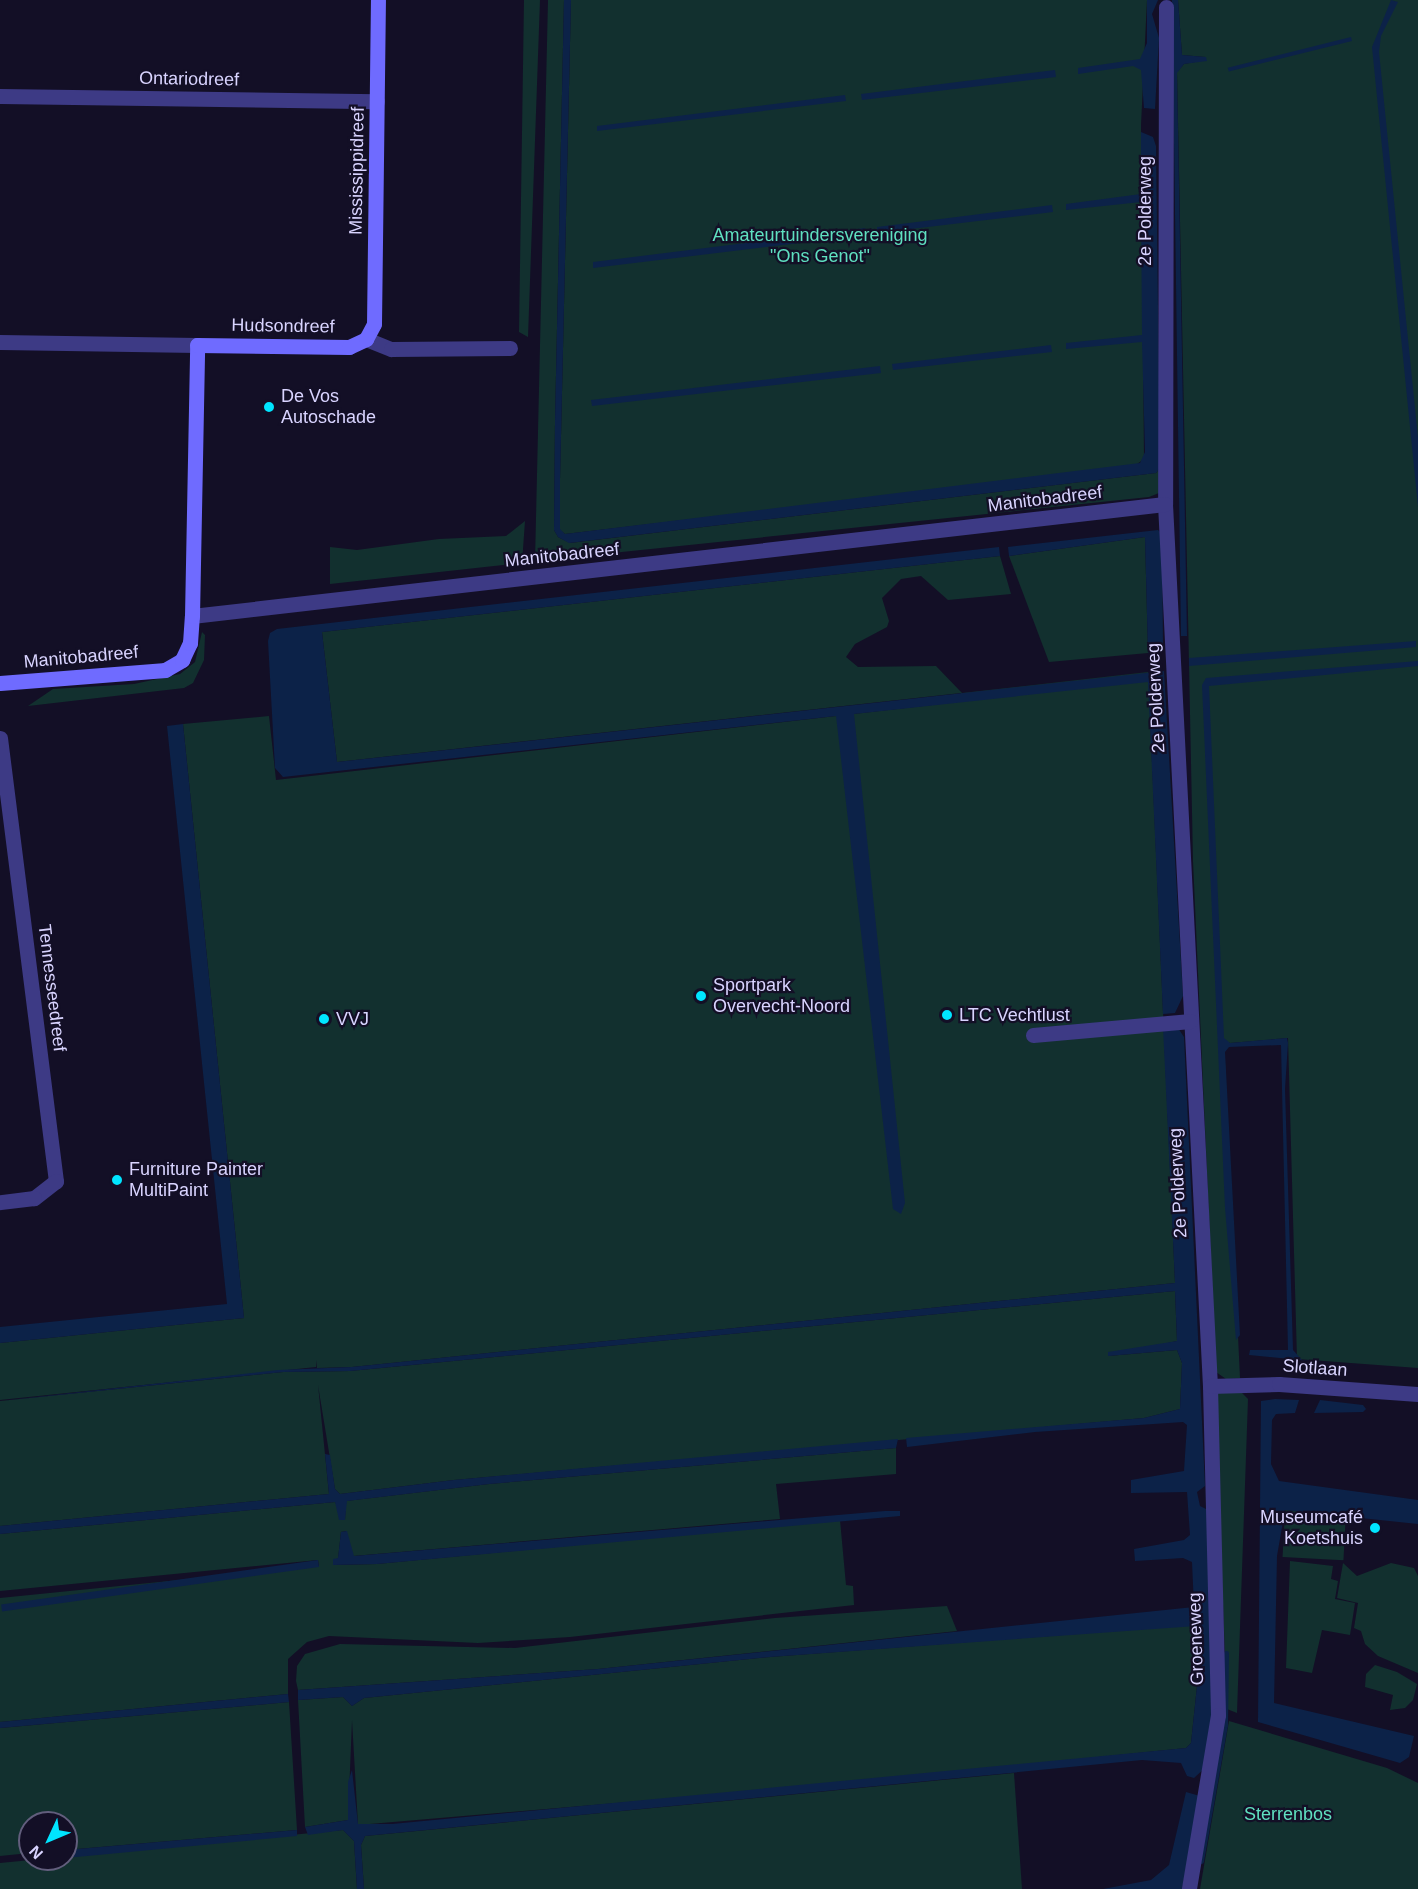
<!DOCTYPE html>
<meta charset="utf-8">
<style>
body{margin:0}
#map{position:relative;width:1418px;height:1889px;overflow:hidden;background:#130f26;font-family:Helvetica,sans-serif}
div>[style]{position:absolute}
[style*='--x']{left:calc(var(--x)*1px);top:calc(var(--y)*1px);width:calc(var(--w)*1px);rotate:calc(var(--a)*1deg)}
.green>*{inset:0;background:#12302f;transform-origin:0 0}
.water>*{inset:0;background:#0c2248;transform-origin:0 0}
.stream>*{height:5px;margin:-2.5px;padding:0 2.5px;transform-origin:2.5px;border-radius:2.5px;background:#0c2248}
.street>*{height:15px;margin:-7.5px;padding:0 7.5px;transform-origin:7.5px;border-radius:7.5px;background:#3d3a85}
.secondary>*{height:15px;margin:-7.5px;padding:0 7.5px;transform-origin:7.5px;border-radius:7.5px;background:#6f6bff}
.dots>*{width:16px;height:16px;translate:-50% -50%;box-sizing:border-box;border:3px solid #130f26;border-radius:50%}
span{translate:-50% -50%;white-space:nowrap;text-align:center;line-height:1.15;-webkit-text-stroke:4.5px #130f26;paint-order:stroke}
.street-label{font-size:18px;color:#d9d4ff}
.park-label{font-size:18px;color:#5fe0c0}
.poi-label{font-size:18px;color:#d9d4ff}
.left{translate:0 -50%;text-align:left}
.right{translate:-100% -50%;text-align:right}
.north{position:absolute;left:18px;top:1811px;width:60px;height:60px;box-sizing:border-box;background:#130f26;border:2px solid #625e7d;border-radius:50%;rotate:226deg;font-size:16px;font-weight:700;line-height:24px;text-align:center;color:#d9d4ff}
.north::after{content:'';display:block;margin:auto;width:21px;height:27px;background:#00e5ff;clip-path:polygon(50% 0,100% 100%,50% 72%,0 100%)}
</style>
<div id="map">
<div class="green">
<i style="clip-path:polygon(524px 0,540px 0,528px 337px,519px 332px)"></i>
<i style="clip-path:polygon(548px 0,564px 0,555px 422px,554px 530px,558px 537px,570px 543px,1156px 473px,1160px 468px,1159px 493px,1149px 497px,535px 561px)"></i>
<i style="clip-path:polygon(571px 0,1147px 0,1141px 125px,1144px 459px,1133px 467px,565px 534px,560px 530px,560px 480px)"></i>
<i style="clip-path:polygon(1178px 0,1418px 0,1418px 1368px,1297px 1359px,1288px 1038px,1230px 1043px,1224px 1040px,1240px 1378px,1226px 1379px,1216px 1372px,1193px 861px,1177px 72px,1184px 64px,1206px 60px,1205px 57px,1182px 55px)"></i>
<i style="clip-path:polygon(525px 521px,522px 563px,330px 584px,330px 547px,357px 550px,439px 539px,506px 536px)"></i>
<i style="clip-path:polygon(1145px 537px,1148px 653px,1049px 662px,1009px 556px)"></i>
<i style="clip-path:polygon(1000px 556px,1011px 594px,948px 600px,921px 576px,901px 579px,882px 598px,889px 621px,887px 627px,855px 644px,846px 657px,858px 667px,936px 666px,962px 693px,1148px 672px,1175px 1283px,352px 1367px,317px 1368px,316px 1360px,316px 1367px,0 1400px,0 1343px,244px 1318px,183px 724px,269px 716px,276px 780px,958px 702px,961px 693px,337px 762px,322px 632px)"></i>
<i style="clip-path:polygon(202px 632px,205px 635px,204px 660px,193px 683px,184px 688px,28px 706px,53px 689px,134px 684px,180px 674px,195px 662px)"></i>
<i style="clip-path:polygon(1175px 1291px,1177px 1341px,1108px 1356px,1177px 1350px,1182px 1363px,1180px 1409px,1144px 1418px,454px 1480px,340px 1494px,335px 1489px,318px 1385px,329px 1494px,0 1526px,0 1401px,283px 1372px,350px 1371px)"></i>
<i style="clip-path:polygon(1215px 1392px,1242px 1393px,1248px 1399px,1237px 1713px,1227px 1709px)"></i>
<i style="clip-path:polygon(896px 1448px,896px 1474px,776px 1484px,780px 1519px,353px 1556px,346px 1531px,341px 1532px,338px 1559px,333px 1559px,334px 1565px,377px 1564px,840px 1520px,846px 1585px,853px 1586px,854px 1605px,570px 1637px,478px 1643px,329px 1636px,307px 1642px,288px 1659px,288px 1694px,0 1722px,0 1598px,319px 1566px,318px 1560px,0 1591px,0 1534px,335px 1502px,345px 1519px,346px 1501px,489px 1484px)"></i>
<i style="left:1285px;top:1510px;width:61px;height:47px;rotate:3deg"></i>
<i style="clip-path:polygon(1290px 1561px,1333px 1566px,1331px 1579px,1338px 1581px,1335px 1599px,1355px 1603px,1350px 1635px,1322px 1630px,1312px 1673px,1286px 1668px)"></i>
<i style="clip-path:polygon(1343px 1563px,1357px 1576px,1391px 1563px,1414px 1568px,1418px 1576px,1418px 1673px,1378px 1656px,1365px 1644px,1361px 1631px,1354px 1628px,1358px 1603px,1337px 1598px)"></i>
<i style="clip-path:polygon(947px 1606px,957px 1631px,598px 1669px,298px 1690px,296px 1681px,297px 1666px,305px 1654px,340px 1644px,515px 1648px,775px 1618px)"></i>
<i style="clip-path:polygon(1196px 1625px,1197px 1686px,1191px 1743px,1186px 1748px,816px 1786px,358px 1825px,352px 1720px,348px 1820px,305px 1827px,298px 1700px,343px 1697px,352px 1706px,364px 1698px,770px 1657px)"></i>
<i style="clip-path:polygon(1375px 1665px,1397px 1672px,1417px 1684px,1413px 1700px,1405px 1708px,1390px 1710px,1393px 1695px,1365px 1687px,1366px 1674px)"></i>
<i style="clip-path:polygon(289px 1702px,297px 1830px,66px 1850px,66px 1823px,30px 1823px,30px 1853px,0 1856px,0 1728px)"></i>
<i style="clip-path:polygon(1229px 1721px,1387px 1768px,1418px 1783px,1418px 1889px,1200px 1889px)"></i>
<i style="clip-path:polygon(1014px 1773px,1022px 1889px,364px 1889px,361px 1845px,365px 1836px)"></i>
<i style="clip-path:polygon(343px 1830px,354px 1841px,357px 1889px,0 1889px,0 1863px)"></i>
</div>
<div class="water">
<i style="clip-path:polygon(564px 0,571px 0,560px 480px,560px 529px,565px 534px,1140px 463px,1145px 452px,1142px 342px,1066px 349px,1066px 343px,1142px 335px,1141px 202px,1066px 210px,1066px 204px,1141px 194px,1141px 132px,1153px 137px,1156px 146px,1160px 468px,1156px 473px,569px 543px,558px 537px,554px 530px,555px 422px)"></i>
<i style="clip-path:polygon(1147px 0,1158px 0,1152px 14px,1159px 38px,1155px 109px,1144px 108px,1141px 70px,1133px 66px,1078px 74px,1078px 68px,1140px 59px,1147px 43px)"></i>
<i style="clip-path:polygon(1172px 0,1178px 0,1182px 55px,1206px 57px,1207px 61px,1184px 64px,1177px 73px,1187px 636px,1181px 636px)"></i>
<i style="clip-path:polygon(1391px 0,1398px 2px,1381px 36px,1379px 52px,1418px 438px,1418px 507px,1372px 47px)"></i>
<i style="left:1351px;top:37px;width:4px;height:127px;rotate:76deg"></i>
<i style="clip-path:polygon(1055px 70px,1056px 77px,862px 100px,861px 94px)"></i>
<i style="clip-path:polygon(845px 95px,846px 101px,597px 131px,597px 126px)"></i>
<i style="clip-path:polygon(1052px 205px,1053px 212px,877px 233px,877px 227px)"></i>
<i style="clip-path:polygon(865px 228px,866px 235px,593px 268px,593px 262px)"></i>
<i style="clip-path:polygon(1051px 345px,1052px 352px,893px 370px,892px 364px)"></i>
<i style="clip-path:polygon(880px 366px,881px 373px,592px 406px,591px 400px)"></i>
<i style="clip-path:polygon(1158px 530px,1162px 534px,1163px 647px,1158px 652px,1148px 653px,1145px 537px,1009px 556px,1008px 547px)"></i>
<i style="clip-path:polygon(999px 547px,1000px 556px,322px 632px,337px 762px,1164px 671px,1183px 996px,1175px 1013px,1163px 1014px,1148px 682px,854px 714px,905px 1203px,901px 1214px,893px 1209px,836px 716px,283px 777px,275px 768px,268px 641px,270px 633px,277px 629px)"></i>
<i style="clip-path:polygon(1416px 641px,1416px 647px,1189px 666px,1189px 658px)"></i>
<i style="clip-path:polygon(1418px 661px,1418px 666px,1209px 686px,1224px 1038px,1230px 1043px,1287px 1038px,1288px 1043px,1285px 1089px,1293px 1350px,1302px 1360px,1379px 1368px,1249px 1355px,1250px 1350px,1288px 1350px,1281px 1045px,1229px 1047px,1225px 1052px,1240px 1335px,1236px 1340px,1225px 1208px,1202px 685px,1206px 678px)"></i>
<i style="clip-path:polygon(183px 724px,244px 1318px,0 1343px,0 1327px,227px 1304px,167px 726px)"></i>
<i style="clip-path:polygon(1176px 1025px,1184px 1037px,1205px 1486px,1197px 1492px,1200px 1506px,1208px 1510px,1212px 1730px,1206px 1767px,1194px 1778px,1187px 1776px,1181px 1763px,1142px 1760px,365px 1836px,361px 1845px,364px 1889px,357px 1889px,354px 1841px,343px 1830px,308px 1835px,305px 1827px,348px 1820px,348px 1782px,352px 1770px,358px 1824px,392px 1824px,1186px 1748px,1191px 1743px,1197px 1686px,1196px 1626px,770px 1657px,364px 1698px,352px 1706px,343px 1697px,298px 1700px,298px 1690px,598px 1669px,1194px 1607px,1192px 1562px,1183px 1558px,1135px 1561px,1134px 1549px,1184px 1540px,1190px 1535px,1187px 1492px,1131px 1493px,1131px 1480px,1184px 1471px,1187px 1425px,1183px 1422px,1035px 1432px,907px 1447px,906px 1438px,1144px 1418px,1180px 1409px,1182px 1363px,1177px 1350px,1108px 1356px,1108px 1352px,1177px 1341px,1175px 1291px,350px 1371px,283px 1372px,0 1401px,278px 1370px,352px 1367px,1175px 1283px,1163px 1027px)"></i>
<i style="clip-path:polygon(1275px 1399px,1299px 1400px,1295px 1413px,1276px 1414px,1272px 1420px,1271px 1464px,1279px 1481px,1418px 1500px,1418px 1524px,1285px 1510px,1277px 1556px,1274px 1703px,1414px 1736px,1409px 1757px,1400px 1763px,1258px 1722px,1261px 1401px)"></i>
<i style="clip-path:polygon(1320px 1400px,1363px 1405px,1366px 1409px,1363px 1412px,1314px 1413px)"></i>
<i style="clip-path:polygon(898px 1439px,896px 1448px,489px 1484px,347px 1501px,345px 1520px,339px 1520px,335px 1502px,0 1534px,0 1526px,329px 1494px,325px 1454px,330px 1455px,335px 1489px,340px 1494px,454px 1480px)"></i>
<i style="clip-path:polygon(885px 1511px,900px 1511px,900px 1516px,377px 1564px,333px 1565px,333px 1559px,338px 1558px,341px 1532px,347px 1531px,354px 1556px)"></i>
<i style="left:318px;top:1560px;width:7px;height:320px;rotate:82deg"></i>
<i style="clip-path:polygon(288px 1694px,289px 1702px,0 1728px,0 1722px)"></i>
<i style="clip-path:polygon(1186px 1792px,1200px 1796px,1182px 1889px,1103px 1889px,1151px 1880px,1169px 1865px)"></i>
<i style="clip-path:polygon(297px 1830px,297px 1836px,66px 1858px,66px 1850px)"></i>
</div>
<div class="stream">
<i style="--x:1201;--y:1861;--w:138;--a:-80"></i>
<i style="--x:1225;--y:1725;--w:72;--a:-89.2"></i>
</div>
<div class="street">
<i style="--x:1166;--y:7;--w:497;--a:90.1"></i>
<i style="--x:1165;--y:504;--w:883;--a:87.08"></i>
<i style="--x:1210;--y:1386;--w:329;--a:88.6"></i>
<i style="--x:1218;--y:1715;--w:176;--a:99.5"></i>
<i style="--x:0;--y:96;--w:377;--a:0.8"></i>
<i style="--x:366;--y:339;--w:27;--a:22"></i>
<i style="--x:391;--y:349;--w:119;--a:-0.5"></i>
<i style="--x:0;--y:342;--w:197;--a:0.9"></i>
<i style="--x:192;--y:616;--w:979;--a:-6.57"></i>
<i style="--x:0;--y:738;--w:447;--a:82.8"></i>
<i style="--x:56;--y:1181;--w:28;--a:142"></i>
<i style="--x:34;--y:1198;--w:34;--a:173"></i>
<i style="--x:1033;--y:1035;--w:158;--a:-5.1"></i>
<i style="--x:1210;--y:1386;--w:69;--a:-1.7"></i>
<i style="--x:1279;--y:1384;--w:139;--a:4.1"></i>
</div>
<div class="secondary">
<i style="--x:0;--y:683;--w:166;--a:-4.5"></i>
<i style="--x:165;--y:670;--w:20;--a:-30"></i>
<i style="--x:182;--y:660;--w:19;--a:-65"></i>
<i style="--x:190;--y:643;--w:27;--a:-86"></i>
<i style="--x:192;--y:616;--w:271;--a:-88.9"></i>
<i style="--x:197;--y:345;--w:152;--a:0.8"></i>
<i style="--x:349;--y:347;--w:19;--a:-25"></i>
<i style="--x:366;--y:339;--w:17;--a:-62"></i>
<i style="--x:374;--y:324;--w:324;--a:-89.3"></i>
</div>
<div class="dots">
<i style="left:269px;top:407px;background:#00e5ff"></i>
<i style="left:701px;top:996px;background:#00e5ff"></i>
<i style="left:947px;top:1015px;background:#00e5ff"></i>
<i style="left:324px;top:1019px;background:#00e5ff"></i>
<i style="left:117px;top:1180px;background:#00e5ff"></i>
<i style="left:1375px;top:1528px;background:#00e5ff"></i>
</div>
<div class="street-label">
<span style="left:189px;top:79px;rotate:1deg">Ontariodreef</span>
<span style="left:357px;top:171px;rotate:-89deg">Mississippidreef</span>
<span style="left:1145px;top:211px;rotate:-90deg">2e Polderweg</span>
<span style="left:283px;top:326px;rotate:1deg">Hudsondreef</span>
<span style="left:1045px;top:499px;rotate:-7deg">Manitobadreef</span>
<span style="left:562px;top:555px;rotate:-6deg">Manitobadreef</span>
<span style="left:81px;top:657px;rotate:-5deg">Manitobadreef</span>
<span style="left:1156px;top:698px;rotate:-93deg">2e Polderweg</span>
<span style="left:52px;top:988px;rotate:83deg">Tennesseedreef</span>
<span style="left:1178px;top:1183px;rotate:-93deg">2e Polderweg</span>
<span style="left:1315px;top:1368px;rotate:4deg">Slotlaan</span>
<span style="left:1196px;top:1639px;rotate:-92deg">Groeneweg</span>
</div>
<div class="park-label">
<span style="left:820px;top:246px">Amateurtuindersvereniging<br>"Ons Genot"</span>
<span style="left:1288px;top:1814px">Sterrenbos</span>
</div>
<div class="poi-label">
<span class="left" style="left:281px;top:407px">De Vos<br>Autoschade</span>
<span class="left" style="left:713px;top:996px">Sportpark<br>Overvecht-Noord</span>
<span class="left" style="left:959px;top:1015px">LTC Vechtlust</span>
<span class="left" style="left:336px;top:1019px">VVJ</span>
<span class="left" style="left:129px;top:1180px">Furniture Painter<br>MultiPaint</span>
<span class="right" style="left:1363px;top:1528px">Museumcafé<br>Koetshuis</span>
</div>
<div class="north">N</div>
</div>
